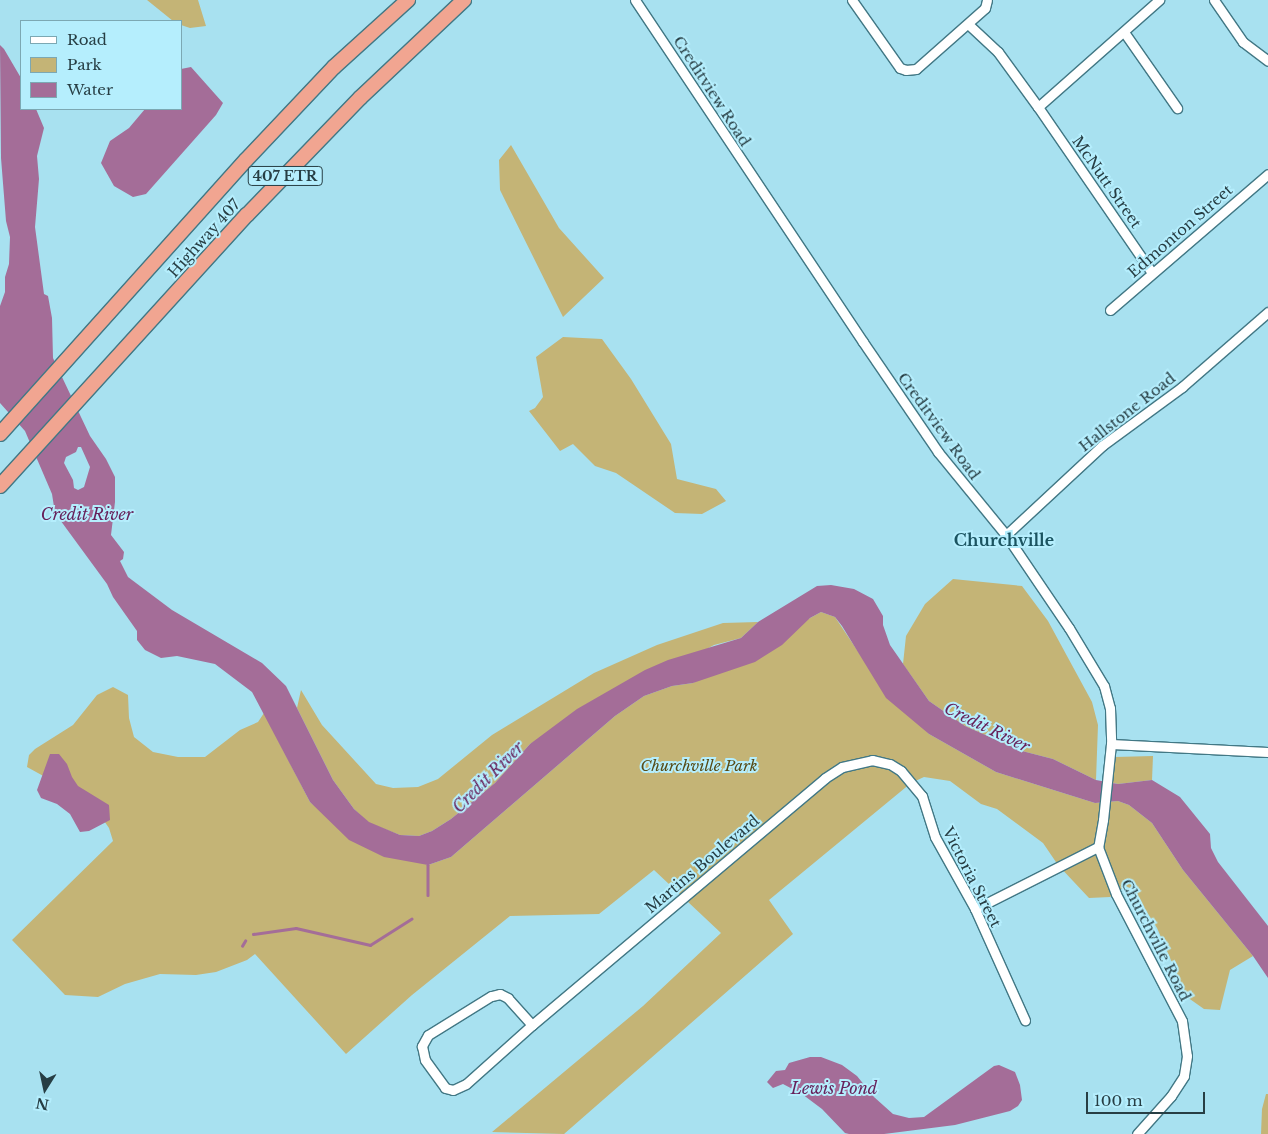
<!DOCTYPE html>
<style>
body{margin:0}
#map{position:relative;width:1268px;height:1134px;overflow:hidden;background:#a8e1f0;font-family:"Libre Baskerville",serif}
div>[style]{position:absolute}
[style*='--x']{left:calc(var(--x)*1px);top:calc(var(--y)*1px);width:calc(var(--w)*1px);rotate:calc(var(--a)*1deg)}
.green>*{inset:0;background:#c4b476}
.water>*{inset:0;background:#a46d98}
.stream>*{height:2.5px;margin:-1.25px;padding:0 1.25px;transform-origin:1.25px;border-radius:1.25px;background:#a46d98}
.roads{filter:drop-shadow(1px 0 #427885) drop-shadow(-1px 0 #427885) drop-shadow(0 1px #427885) drop-shadow(0 -1px #427885)}
.minor>*{height:9px;margin:-4.5px;padding:0 4.5px;transform-origin:4.5px;border-radius:4.5px;background:#fff}
.highway>*{height:14px;margin:-7px;padding:0 7px;transform-origin:7px;border-radius:7px;background:#f1a591}
span{translate:-50% -50%;white-space:nowrap;text-align:center;line-height:1.15;-webkit-text-stroke:4px #b5eefd;paint-order:stroke}
.shield-label span{padding:1px 4px;background:#b5eefd;border:1px solid;border-radius:4px;-webkit-text-stroke-width:0}
.shield-label{font-size:14px;color:#273e44;font-weight:700}
.street-label{font-size:15px;color:#273e44}
.park-label{font-size:15px;color:#584b16;font-style:italic}
.water-label{font-size:16px;color:#67225b;font-style:italic}
.neighbourhood-label{font-size:16px;color:#1b5461;font-weight:700}
.legend{position:absolute;left:20px;top:20px;width:162px;height:90px;box-sizing:border-box;background:#b5eefd;border:1px solid #7ca8b3;margin:0;padding:6px 9px;list-style:none;font-size:15px;color:#273e44}
.legend li{display:flex;align-items:center;gap:10px;height:25px}
.legend b{width:25px;border:1px solid #7ca8b3}
.north{position:absolute;left:20px;top:1064px;width:50px;height:50px;-webkit-text-stroke:4px #b5eefd;paint-order:stroke;rotate:190deg;font-size:14px;font-weight:700;line-height:20px;text-align:center;color:#273e44}
.north::after{content:'';display:block;margin:auto;width:18px;height:22px;background:#273e44;clip-path:polygon(50% 0,100% 100%,50% 72%,0 100%)}
.scale{position:absolute;left:1086px;top:1092px;width:119px;height:22px;box-sizing:border-box;border:2px solid #273e44;border-top:0;padding-left:6px;font-size:15px;line-height:18px;white-space:nowrap;color:#273e44;-webkit-text-stroke:4px #b5eefd;paint-order:stroke}
</style>
<div id="map">
<div class="green">
<i style="clip-path:polygon(147px 0,198px 0,206px 26px,190px 28px,181px 25px,181px 21px,173px 21px)"></i>
<i style="clip-path:polygon(511px 145px,559px 228px,604px 278px,563px 317px,500px 190px,499px 160px)"></i>
<i style="clip-path:polygon(563px 337px,602px 339px,631px 379px,671px 444px,677px 479px,716px 489px,726px 501px,702px 514px,675px 513px,616px 473px,595px 466px,573px 444px,560px 451px,529px 411px,535px 408px,543px 397px,536px 357px)"></i>
<i style="clip-path:polygon(953px 579px,1022px 586px,1048px 621px,1092px 702px,1098px 725px,1096px 780px,1053px 759px,1022px 751px,965px 726px,929px 701px,903px 664px,906px 636px,925px 604px)"></i>
<i style="clip-path:polygon(821px 612px,835px 617px,861px 656px,929px 734px,996px 772px,1095px 803px,1118px 801px,1129px 805px,1152px 823px,1183px 870px,1253px 956px,1230px 970px,1220px 1010px,1204px 1009px,1187px 997px,1157px 928px,1133px 890px,1126px 886px,1110px 897px,1089px 898px,1058px 865px,1043px 843px,997px 809px,981px 804px,950px 781px,924px 777px,911px 783px,769px 900px,793px 934px,564px 1134px,492px 1132px,643px 1006px,721px 933px,654px 870px,599px 914px,510px 916px,412px 995px,346px 1054px,255px 954px,247px 960px,216px 972px,196px 975px,160px 974px,125px 984px,98px 997px,65px 995px,12px 940px,113px 841px,109px 828px,100px 815px,47px 778px,27px 767px,29px 755px,35px 749px,73px 725px,97px 695px,113px 687px,128px 695px,129px 718px,134px 737px,153px 752px,178px 757px,205px 757px,240px 730px,258px 722px,264px 713px,310px 802px,323px 813px,428px 865px,451px 857px,615px 716px,644px 696px,672px 686px,693px 683px)"></i>
<i style="clip-path:polygon(758px 622px,741px 638px,714px 645px,530px 744px,495px 783px,451px 819px,432px 831px,419px 836px,400px 835px,369px 823px,354px 809px,333px 780px,297px 708px,301px 690px,322px 725px,376px 784px,393px 788px,418px 787px,438px 779px,492px 735px,594px 673px,657px 645px,723px 623px)"></i>
<i style="clip-path:polygon(1153px 756px,1152px 780px,1118px 784px,1109px 782px,1115px 757px)"></i>
<i style="clip-path:polygon(1266px 1094px,1268px 1094px,1268px 1134px,1261px 1134px,1262px 1109px)"></i>
</div>
<div class="water">
<i style="clip-path:polygon(evenodd,0 45px,4px 49px,21px 78px,21px 109px,36px 109px,44px 128px,37px 156px,39px 179px,35px 227px,44px 294px,48px 296px,52px 318px,53px 358px,90px 436px,106px 459px,115px 477px,115px 502px,111px 535px,124px 552px,123px 559px,120px 561px,128px 577px,172px 610px,262px 663px,286px 686px,333px 780px,354px 809px,369px 822px,400px 835px,419px 836px,432px 831px,451px 819px,495px 783px,530px 744px,577px 709px,645px 670px,668px 660px,741px 638px,758px 622px,817px 586px,831px 585px,854px 589px,873px 599px,883px 616px,883px 625px,890px 645px,929px 701px,965px 726px,1022px 751px,1053px 759px,1096px 780px,1118px 784px,1152px 780px,1180px 797px,1210px 834px,1211px 848px,1218px 862px,1268px 926px,1268px 978px,1253px 956px,1183px 870px,1152px 823px,1129px 805px,1118px 801px,1095px 803px,996px 772px,929px 734px,886px 698px,842px 626px,835px 617px,821px 612px,810px 618px,782px 645px,755px 662px,693px 683px,672px 686px,644px 696px,615px 716px,451px 857px,428px 865px,384px 857px,349px 840px,310px 802px,252px 692px,215px 664px,177px 656px,161px 658px,145px 650px,137px 640px,137px 631px,113px 597px,107px 584px,55px 513px,52px 494px,25px 431px,0 403px,0 306px,5px 292px,5px 277px,9px 264px,10px 237px,6px 221px,1px 158px,0 45px,78px 447px,81px 447px,90px 467px,84px 487px,78px 490px,74px 488px,73px 480px,64px 463px,66px 457px,76px 452px,78px 447px)"></i>
<i style="clip-path:polygon(191px 67px,223px 103px,216px 115px,146px 194px,133px 197px,114px 186px,101px 163px,110px 141px,129px 128px,145px 109px,181px 109px,181px 69px)"></i>
<i style="clip-path:polygon(50px 754px,59px 754px,67px 764px,72px 777px,78px 786px,109px 805px,110px 820px,89px 831px,80px 832px,70px 814px,57px 804px,41px 798px,37px 790px)"></i>
<i style="clip-path:polygon(810px 1057px,821px 1057px,842px 1065px,857px 1076px,874px 1097px,893px 1114px,909px 1118px,924px 1117px,994px 1066px,999px 1065px,1015px 1072px,1020px 1085px,1022px 1100px,1018px 1106px,1010px 1111px,955px 1125px,884px 1134px,849px 1134px,845px 1133px,822px 1109px,802px 1094px,783px 1084px,773px 1088px,767px 1082px,776px 1071px,785px 1070px,789px 1063px)"></i>
</div>
<div class="stream">
<i style="--x:428;--y:865;--w:30;--a:90"></i>
<i style="--x:253;--y:934;--w:43;--a:-7.9"></i>
<i style="--x:296;--y:928;--w:76;--a:12.9"></i>
<i style="--x:370;--y:945;--w:49;--a:-32.4"></i>
<i style="--x:242;--y:946;--w:6;--a:-59"></i>
</div>
<div class="roads">
<div class="minor">
<i style="--x:635;--y:0;--w:411;--a:56.3"></i>
<i style="--x:863;--y:342;--w:133;--a:55.7"></i>
<i style="--x:938;--y:452;--w:107;--a:50.7"></i>
<i style="--x:1006;--y:535;--w:112;--a:55.9"></i>
<i style="--x:1069;--y:628;--w:68;--a:58.9"></i>
<i style="--x:1104;--y:686;--w:23;--a:75"></i>
<i style="--x:1110;--y:708;--w:36;--a:88"></i>
<i style="--x:1111;--y:744;--w:76;--a:96"></i>
<i style="--x:1103;--y:820;--w:27;--a:100"></i>
<i style="--x:1098;--y:847;--w:50;--a:69"></i>
<i style="--x:1116;--y:894;--w:143;--a:62.5"></i>
<i style="--x:1182;--y:1021;--w:35;--a:82"></i>
<i style="--x:1187;--y:1056;--w:20;--a:99"></i>
<i style="--x:1184;--y:1076;--w:24;--a:123"></i>
<i style="--x:1171;--y:1096;--w:51;--a:131.8"></i>
<i style="--x:852;--y:0;--w:83;--a:54.8"></i>
<i style="--x:900;--y:68;--w:6;--a:18"></i>
<i style="--x:906;--y:70;--w:10;--a:-6"></i>
<i style="--x:916;--y:69;--w:92;--a:-41.5"></i>
<i style="--x:985;--y:8;--w:8;--a:-76"></i>
<i style="--x:1214;--y:0;--w:51;--a:55.4"></i>
<i style="--x:1243;--y:42;--w:31;--a:37"></i>
<i style="--x:968;--y:24;--w:41;--a:43"></i>
<i style="--x:998;--y:52;--w:68;--a:54"></i>
<i style="--x:1038;--y:107;--w:201;--a:55.5"></i>
<i style="--x:1124;--y:32;--w:93;--a:55.1"></i>
<i style="--x:1038;--y:107;--w:162;--a:-41.5"></i>
<i style="--x:1110;--y:310;--w:208;--a:-40.7"></i>
<i style="--x:1006;--y:535;--w:132;--a:-42.9"></i>
<i style="--x:1103;--y:445;--w:98;--a:-36.3"></i>
<i style="--x:1182;--y:387;--w:114;--a:-41.1"></i>
<i style="--x:1111;--y:744;--w:157;--a:2.9"></i>
<i style="--x:975;--y:909;--w:138;--a:-26.8"></i>
<i style="--x:532;--y:1025;--w:36;--a:-132"></i>
<i style="--x:508;--y:998;--w:9;--a:-153"></i>
<i style="--x:500;--y:994;--w:9;--a:167"></i>
<i style="--x:491;--y:996;--w:74;--a:148.2"></i>
<i style="--x:428;--y:1035;--w:13;--a:119"></i>
<i style="--x:422;--y:1046;--w:14;--a:78"></i>
<i style="--x:425;--y:1060;--w:34;--a:54"></i>
<i style="--x:445;--y:1088;--w:8;--a:14"></i>
<i style="--x:453;--y:1090;--w:14;--a:-25"></i>
<i style="--x:466;--y:1084;--w:89;--a:-41.8"></i>
<i style="--x:532;--y:1025;--w:383;--a:-40.1"></i>
<i style="--x:825;--y:778;--w:20;--a:-33"></i>
<i style="--x:842;--y:767;--w:31;--a:-13"></i>
<i style="--x:872;--y:760;--w:18;--a:13"></i>
<i style="--x:890;--y:764;--w:13;--a:32"></i>
<i style="--x:901;--y:771;--w:33;--a:50"></i>
<i style="--x:922;--y:796;--w:43;--a:72.4"></i>
<i style="--x:935;--y:837;--w:82;--a:60.9"></i>
<i style="--x:975;--y:909;--w:122;--a:65.8"></i>
</div>
<div class="highway">
<i style="--x:0;--y:434;--w:368;--a:-48.1"></i>
<i style="--x:246;--y:160;--w:128;--a:-46.6"></i>
<i style="--x:334;--y:67;--w:100;--a:-42.2"></i>
<i style="--x:0;--y:486;--w:367;--a:-47.7"></i>
<i style="--x:247;--y:215;--w:163;--a:-46"></i>
<i style="--x:360;--y:98;--w:143;--a:-43.3"></i>
</div>
</div>
<div class="shield-label">
<span style="left:285px;top:176px">407 ETR</span>
</div>
<div class="street-label">
<span style="left:712px;top:91px;rotate:57deg">Creditview Road</span>
<span style="left:1107px;top:182px;rotate:55deg">McNutt Street</span>
<span style="left:1180px;top:231px;rotate:-41deg">Edmonton Street</span>
<span style="left:204px;top:238px;rotate:-48deg">Highway 407</span>
<span style="left:1127px;top:412px;rotate:-38deg">Hallstone Road</span>
<span style="left:939px;top:426px;rotate:54deg">Creditview Road</span>
<span style="left:702px;top:864px;rotate:-40deg">Martins Boulevard</span>
<span style="left:972px;top:877px;rotate:63deg">Victoria Street</span>
<span style="left:1156px;top:940px;rotate:63deg">Churchville Road</span>
</div>
<div class="park-label">
<span style="left:699px;top:766px">Churchville Park</span>
</div>
<div class="water-label">
<span style="left:87px;top:514px">Credit River</span>
<span style="left:987px;top:727px;rotate:26deg">Credit River</span>
<span style="left:488px;top:777px;rotate:-45deg">Credit River</span>
<span style="left:834px;top:1088px">Lewis Pond</span>
</div>
<div class="neighbourhood-label">
<span style="left:1004px;top:540px">Churchville</span>
</div>
<ul class="legend">
<li><b style="height:6px;background:#fff"></b>Road</li>
<li><b style="height:14px;background:#c4b476"></b>Park</li>
<li><b style="height:14px;background:#a46d98"></b>Water</li>
</ul>
<div class="north">N</div>
<div class="scale">100 m</div>
</div>
